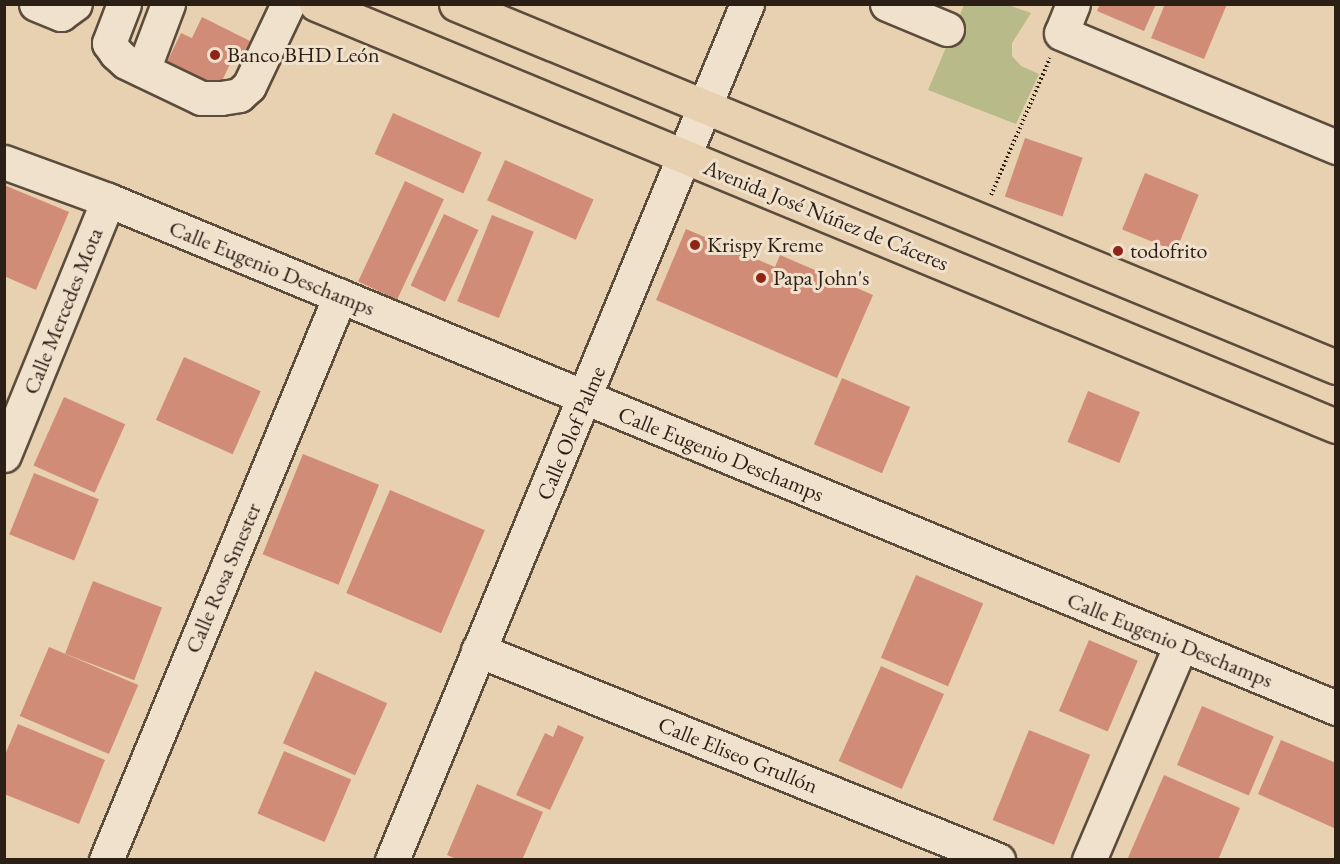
<!DOCTYPE html>
<meta charset="utf-8">
<style>
body{margin:0}
#map{position:relative;width:1340px;height:864px;overflow:hidden;background:#e8d1b0;font-family:"EB Garamond",serif}
div>[style]{position:absolute}
[style*='--x']{left:calc(var(--x)*1px);top:calc(var(--y)*1px);width:calc(var(--w)*1px);rotate:calc(var(--a)*1deg)}
.green>*{inset:0;background:#b9ba89}
.building>*{inset:0;background:#d18c77;transform-origin:0 0}
.path>*{height:4px;margin-top:-2px;transform-origin:0;background:repeating-linear-gradient(90deg,#2c1f16 0 1.5px,transparent 0 4.5px)}
.roads{filter:drop-shadow(2px 0 #5b4c3c) drop-shadow(-2px 0 #5b4c3c) drop-shadow(0 2px #5b4c3c) drop-shadow(0 -2px #5b4c3c)}
.minor>*{height:33px;margin:-16.5px;padding:0 16.5px;transform-origin:16.5px;border-radius:16.5px;background:#f0e1cc}
.major>*{height:33px;margin:-16.5px;padding:0 16.5px;transform-origin:16.5px;border-radius:16.5px;background:#e8d1b0}
.dots>*{width:16px;height:16px;translate:-50% -50%;box-sizing:border-box;border:3px solid #f0e1cc;border-radius:50%}
span{translate:-50% -50%;white-space:nowrap;text-align:center;line-height:1.15;-webkit-text-stroke:6px #f0e1cc;paint-order:stroke}
.poi-label{font-size:22px;color:#2c1f16}
.left{translate:0 -50%;text-align:left}
.street-label{font-size:22px;color:#2c1f16}
.frame{position:absolute;inset:0;border:6px solid #2c1f16;pointer-events:none}
</style>
<div id="map">
<div class="green">
<i style="clip-path:polygon(964px 5px,1008px 5px,1031px 13px,1012px 43px,1012px 56px,1021px 66px,1039px 74px,1016px 124px,928px 90px)"></i>
</div>
<div class="building">
<i style="clip-path:polygon(1100px 4px,1156px 4px,1144px 31px,1097px 11px)"></i>
<i style="clip-path:polygon(1165px 4px,1227px 4px,1204px 59px,1151px 38px)"></i>
<i style="clip-path:polygon(202px 17px,262px 47px,252px 67px,231px 62px,219px 87px,181px 81px,185px 71px,167px 62px,181px 33px,192px 38px)"></i>
<i style="left:393px;top:113px;width:97px;height:45px;rotate:24deg"></i>
<i style="left:1025px;top:138px;width:61px;height:62px;rotate:19deg"></i>
<i style="left:505px;top:160px;width:97px;height:44px;rotate:24deg"></i>
<i style="left:1145px;top:173px;width:58px;height:61px;rotate:22deg"></i>
<i style="left:405px;top:181px;width:43px;height:111px;rotate:25deg"></i>
<i style="clip-path:polygon(4px 185px,69px 212px,36px 290px,4px 276px)"></i>
<i style="left:444px;top:214px;width:38px;height:79px;rotate:25deg"></i>
<i style="left:492px;top:215px;width:45px;height:93px;rotate:22deg"></i>
<i style="clip-path:polygon(686px 229px,775px 267px,780px 255px,873px 295px,837px 378px,656px 300px)"></i>
<i style="left:184px;top:357px;width:84px;height:69px;rotate:24deg"></i>
<i style="left:842px;top:378px;width:74px;height:72px;rotate:23deg"></i>
<i style="left:1088px;top:391px;width:56px;height:55px;rotate:22deg"></i>
<i style="left:64px;top:397px;width:67px;height:75px;rotate:24deg"></i>
<i style="left:303px;top:454px;width:82px;height:108px;rotate:22deg"></i>
<i style="left:34px;top:473px;width:70px;height:66px;rotate:22deg"></i>
<i style="left:390px;top:490px;width:103px;height:112px;rotate:23deg"></i>
<i style="left:916px;top:575px;width:73px;height:90px;rotate:23deg"></i>
<i style="left:93px;top:581px;width:74px;height:78px;rotate:21deg"></i>
<i style="left:1089px;top:640px;width:53px;height:77px;rotate:23deg"></i>
<i style="left:49px;top:647px;width:97px;height:75px;rotate:23deg"></i>
<i style="left:881px;top:666px;width:69px;height:104px;rotate:24deg"></i>
<i style="left:315px;top:671px;width:79px;height:79px;rotate:24deg"></i>
<i style="left:1202px;top:706px;width:78px;height:64px;rotate:23deg"></i>
<i style="clip-path:polygon(18px 724px,105px 760px,79px 824px,4px 794px,4px 757px)"></i>
<i style="clip-path:polygon(558px 725px,584px 737px,550px 810px,516px 795px,545px 733px,553px 737px)"></i>
<i style="left:1029px;top:730px;width:66px;height:97px;rotate:22deg"></i>
<i style="clip-path:polygon(1281px 740px,1336px 763px,1334px 828px,1258px 794px)"></i>
<i style="left:284px;top:751px;width:73px;height:68px;rotate:23deg"></i>
<i style="clip-path:polygon(1164px 775px,1240px 808px,1218px 860px,1127px 860px)"></i>
<i style="clip-path:polygon(477px 784px,543px 812px,522px 860px,459px 860px,447px 855px)"></i>
</div>
<div class="path">
<i style="--x:991;--y:195;--w:149;--a:-66.7"></i>
</div>
<div class="roads">
<div class="minor">
<i style="--x:36;--y:4;--w:27;--a:22"></i>
<i style="--x:61;--y:14;--w:17;--a:-36"></i>
<i style="--x:124;--y:4;--w:42;--a:111"></i>
<i style="--x:109;--y:43;--w:12;--a:55"></i>
<i style="--x:116;--y:53;--w:13;--a:42"></i>
<i style="--x:126;--y:62;--w:83;--a:25.6"></i>
<i style="--x:201;--y:98;--w:20;--a:0"></i>
<i style="--x:221;--y:98;--w:18;--a:-9"></i>
<i style="--x:239;--y:95;--w:13;--a:-42"></i>
<i style="--x:249;--y:86;--w:91;--a:-64.6"></i>
<i style="--x:887;--y:4;--w:65;--a:22.6"></i>
<i style="--x:1073;--y:4;--w:31;--a:112"></i>
<i style="--x:1061;--y:33;--w:298;--a:22.5"></i>
<i style="--x:143;--y:70;--w:71;--a:-69.3"></i>
<i style="--x:4;--y:162;--w:111;--a:20.1"></i>
<i style="--x:108;--y:200;--w:1329;--a:22.47"></i>
<i style="--x:4;--y:455;--w:275;--a:-67.8"></i>
<i style="--x:478;--y:650;--w:561;--a:21.99"></i>
<i style="--x:106;--y:860;--w:611;--a:-67.47"></i>
<i style="--x:392;--y:860;--w:927;--a:-67.48"></i>
<i style="--x:1089;--y:860;--w:235;--a:-66.9"></i>
</div>
<div class="major">
<i style="--x:316;--y:4;--w:1104;--a:22.48"></i>
<i style="--x:456;--y:4;--w:952;--a:22.42"></i>
</div>
</div>
<div class="dots">
<i style="left:215px;top:55px;background:#8f2418"></i>
<i style="left:695px;top:245px;background:#8f2418"></i>
<i style="left:1118px;top:251px;background:#8f2418"></i>
<i style="left:761px;top:278px;background:#8f2418"></i>
</div>
<div class="poi-label">
<span class="left" style="left:227px;top:55px">Banco BHD León</span>
<span class="left" style="left:707px;top:245px">Krispy Kreme</span>
<span class="left" style="left:1130px;top:251px">todofrito</span>
<span class="left" style="left:773px;top:278px">Papa John's</span>
</div>
<div class="street-label">
<span style="left:826px;top:215px;rotate:22deg">Avenida José Núñez de Cáceres</span>
<span style="left:272px;top:268px;rotate:22deg">Calle Eugenio Deschamps</span>
<span style="left:63px;top:311px;rotate:-68deg">Calle Mercedes Mota</span>
<span style="left:571px;top:433px;rotate:-67deg">Calle Olof Palme</span>
<span style="left:721px;top:454px;rotate:22deg">Calle Eugenio Deschamps</span>
<span style="left:223px;top:578px;rotate:-67deg">Calle Rosa Smester</span>
<span style="left:1170px;top:640px;rotate:22deg">Calle Eugenio Deschamps</span>
<span style="left:738px;top:755px;rotate:22deg">Calle Eliseo Grullón</span>
</div>
<div class="frame"></div>
</div>
